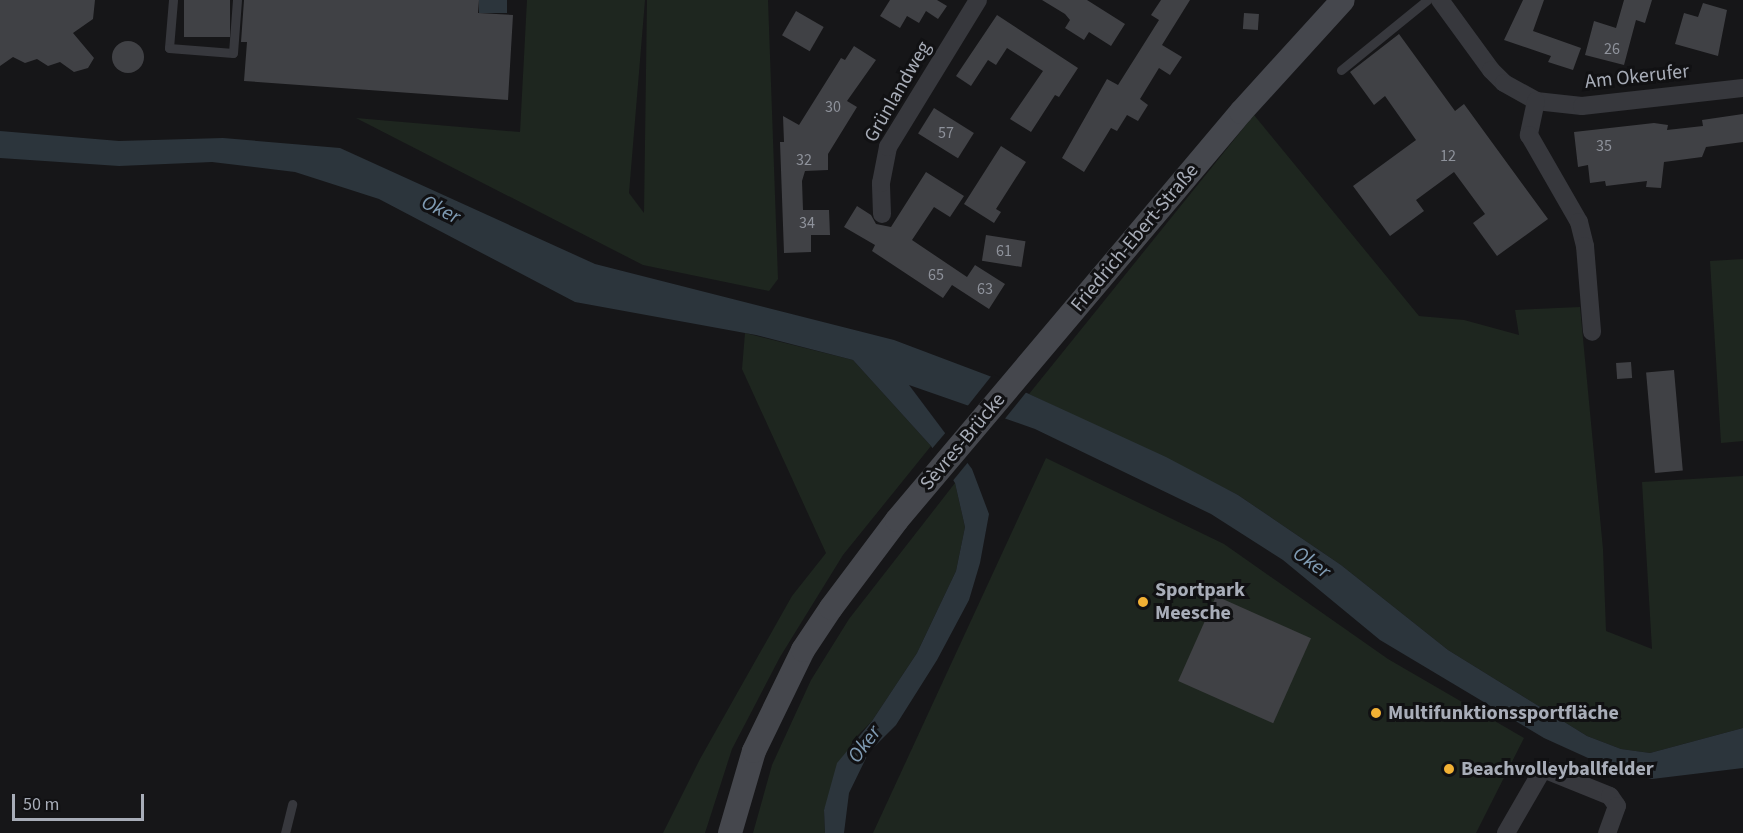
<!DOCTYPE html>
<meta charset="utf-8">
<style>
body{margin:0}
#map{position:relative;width:1743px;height:833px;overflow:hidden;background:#161618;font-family:"Source Sans 3",sans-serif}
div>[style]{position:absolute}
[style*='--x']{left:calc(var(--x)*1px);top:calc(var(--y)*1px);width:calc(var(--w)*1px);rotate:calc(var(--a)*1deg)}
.green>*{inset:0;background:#1e261f}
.water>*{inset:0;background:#2c353c;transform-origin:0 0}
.pier>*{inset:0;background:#161618}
.building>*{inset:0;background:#404145;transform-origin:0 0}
.round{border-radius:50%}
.lane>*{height:9px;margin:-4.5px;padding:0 4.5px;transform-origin:4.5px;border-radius:4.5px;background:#37383d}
.street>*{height:18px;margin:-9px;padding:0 9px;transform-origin:9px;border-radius:9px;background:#37383d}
.secondary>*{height:24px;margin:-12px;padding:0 12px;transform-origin:12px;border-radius:12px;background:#45474d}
.dots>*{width:16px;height:16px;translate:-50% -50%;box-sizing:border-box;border:3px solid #111113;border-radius:50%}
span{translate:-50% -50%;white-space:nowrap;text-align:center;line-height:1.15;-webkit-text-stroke:6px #111113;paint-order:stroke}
.number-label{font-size:16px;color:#8e929b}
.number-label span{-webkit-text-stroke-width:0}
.street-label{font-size:20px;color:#a8adb8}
.poi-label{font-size:20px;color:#a8adb8;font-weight:700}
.left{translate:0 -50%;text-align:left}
.water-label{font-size:21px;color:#7f9bb3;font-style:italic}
.scale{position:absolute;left:12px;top:794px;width:132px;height:27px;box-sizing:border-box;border:3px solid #a8adb8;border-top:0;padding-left:8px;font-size:18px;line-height:21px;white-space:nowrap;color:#a8adb8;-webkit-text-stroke:4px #111113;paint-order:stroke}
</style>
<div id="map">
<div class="green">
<i style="clip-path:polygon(527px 0,645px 0,629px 193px,644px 213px,647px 0,768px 0,778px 279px,769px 291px,643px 265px,356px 118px,520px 132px)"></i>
<i style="clip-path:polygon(1254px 115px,1419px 316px,1464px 320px,1519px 335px,1515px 310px,1580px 307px,1603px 549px,1606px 631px,1652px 649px,1642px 482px,1743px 476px,1743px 728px,1650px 753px,1621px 749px,1587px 736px,1448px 650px,1341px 565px,1238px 495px,1029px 394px)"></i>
<i style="clip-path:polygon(1743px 259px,1743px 441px,1721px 443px,1710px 261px)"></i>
<i style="clip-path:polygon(745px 333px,853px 360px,931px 446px,843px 555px,780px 657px,732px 749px,705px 833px,663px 833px,700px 759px,792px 596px,826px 553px,742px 369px)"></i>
<i style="clip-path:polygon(1046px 458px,1224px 544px,1388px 659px,1524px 738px,1476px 833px,873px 833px)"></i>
<i style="clip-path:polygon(955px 483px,965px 527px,956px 571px,917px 653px,872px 721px,853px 740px,824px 810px,825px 833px,753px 833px,772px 765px,811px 680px,849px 619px)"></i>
</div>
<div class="water">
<i style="left:479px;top:0;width:28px;height:13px"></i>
<i style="clip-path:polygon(0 131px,119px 141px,223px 138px,340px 148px,595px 264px,894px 340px,992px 377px,1166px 457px,1238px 495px,1341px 565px,1448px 650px,1587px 736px,1621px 749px,1650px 753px,1743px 728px,1743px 768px,1652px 779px,1610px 768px,1544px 738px,1380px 640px,1283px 560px,1211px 514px,1035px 429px,909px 385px,972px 469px,989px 514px,980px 563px,969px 600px,937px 660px,896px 725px,869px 752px,849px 793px,844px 833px,825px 833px,824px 810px,837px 763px,872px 721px,917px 653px,956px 571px,965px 527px,955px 483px,931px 446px,853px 360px,756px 335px,575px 302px,379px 199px,295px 172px,212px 162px,119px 166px,0 158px)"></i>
</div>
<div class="pier">
<i style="clip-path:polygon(993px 374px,1028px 390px,1003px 421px,966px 408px)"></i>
<i style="clip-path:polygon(947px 431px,969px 461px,951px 483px,930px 451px)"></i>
</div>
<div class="building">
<i style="clip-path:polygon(0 0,95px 0,93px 19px,73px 33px,94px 58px,88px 68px,74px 72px,60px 62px,48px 66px,37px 59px,25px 63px,13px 57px,0 66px)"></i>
<i style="left:184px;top:0;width:46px;height:37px"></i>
<i style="clip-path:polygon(244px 0,479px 0,478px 13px,513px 15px,508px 100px,244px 81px,247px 42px,241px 42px)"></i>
<i style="clip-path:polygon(890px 0,937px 0,947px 6px,938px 19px,926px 11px,919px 23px,907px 16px,900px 28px,880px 16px)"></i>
<i style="clip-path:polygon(1042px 0,1087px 0,1125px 24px,1111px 46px,1089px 32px,1084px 40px,1065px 28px,1070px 20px,1065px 14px)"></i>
<i style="clip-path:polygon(1161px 0,1190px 0,1162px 45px,1182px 57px,1170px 75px,1159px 68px,1140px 99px,1148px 105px,1138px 121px,1127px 115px,1117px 131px,1111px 128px,1084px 172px,1062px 158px,1107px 79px,1118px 85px,1159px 20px,1151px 15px)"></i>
<i style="clip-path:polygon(1523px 0,1544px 0,1533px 31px,1581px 48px,1573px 70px,1548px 62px,1551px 56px,1504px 40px)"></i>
<i style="clip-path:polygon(1624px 0,1652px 0,1645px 23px,1636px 20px,1624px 65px,1585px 55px,1594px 21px,1616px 28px)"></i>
<i style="clip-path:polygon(1703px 3px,1727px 10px,1718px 56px,1675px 44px,1684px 13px,1698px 17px)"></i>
<i style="left:796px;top:11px;width:32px;height:28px;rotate:30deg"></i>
<i style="left:1244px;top:13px;width:15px;height:16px;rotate:4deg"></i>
<i style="clip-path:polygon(997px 15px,1078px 68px,1059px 97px,1055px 95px,1031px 132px,1010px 119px,1043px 71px,1007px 48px,996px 65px,988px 60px,971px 86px,956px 76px)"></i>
<i style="clip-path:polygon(1399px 34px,1455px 111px,1464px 104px,1548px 219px,1497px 256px,1473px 223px,1485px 214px,1454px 172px,1416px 200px,1424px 211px,1390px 236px,1353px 186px,1416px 140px,1385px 96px,1374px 105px,1350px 72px)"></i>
<i class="round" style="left:112px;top:41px;width:32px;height:32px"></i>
<i style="clip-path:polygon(854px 46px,876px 60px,847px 101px,857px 107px,828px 154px,828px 170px,805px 171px,802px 181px,803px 210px,829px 210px,830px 235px,811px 235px,811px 252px,784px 253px,780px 142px,784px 142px,783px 116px,799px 125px,841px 58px,845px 60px)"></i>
<i style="left:934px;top:108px;width:47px;height:30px;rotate:32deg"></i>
<i style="clip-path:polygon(1743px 114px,1743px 142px,1706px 147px,1702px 157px,1664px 162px,1661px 188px,1646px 187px,1647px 181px,1606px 186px,1605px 181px,1590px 183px,1588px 165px,1578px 167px,1574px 132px,1654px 123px,1668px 125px,1667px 130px,1703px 126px,1702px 120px)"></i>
<i style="clip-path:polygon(1001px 146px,1026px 162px,996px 209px,1001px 212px,994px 223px,964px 204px)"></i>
<i style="clip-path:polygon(926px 172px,964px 196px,950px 217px,934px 207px,912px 240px,967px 277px,975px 265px,1005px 284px,989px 309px,952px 285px,943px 298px,872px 251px,875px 245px,844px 227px,857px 206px,871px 215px,876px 224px,891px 227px)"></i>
<i style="left:986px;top:235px;width:40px;height:26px;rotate:9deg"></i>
<i style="left:1631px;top:362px;width:16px;height:15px;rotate:86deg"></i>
<i style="left:1674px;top:370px;width:101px;height:28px;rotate:85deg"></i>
<i style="left:1216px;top:596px;width:104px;height:93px;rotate:24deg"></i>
</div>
<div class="lane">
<i style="--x:173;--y:0;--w:48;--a:94.8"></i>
<i style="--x:169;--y:48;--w:64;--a:4.5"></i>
<i style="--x:233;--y:53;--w:53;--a:-85.7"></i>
<i style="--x:1341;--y:70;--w:111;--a:-39.1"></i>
<i style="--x:285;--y:833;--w:30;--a:-76"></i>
</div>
<div class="street">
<i style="--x:1440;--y:0;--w:87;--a:53.9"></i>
<i style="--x:1491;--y:70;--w:18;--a:45"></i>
<i style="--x:1504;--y:83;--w:37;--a:29"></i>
<i style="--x:1536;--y:101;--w:46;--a:6.2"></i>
<i style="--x:1582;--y:106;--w:162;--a:-6.4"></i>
<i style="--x:1536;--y:101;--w:35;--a:102"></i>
<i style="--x:1529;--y:135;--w:100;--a:60.1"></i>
<i style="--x:1579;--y:222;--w:25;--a:76"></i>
<i style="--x:1585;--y:246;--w:86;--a:85.3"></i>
<i style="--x:882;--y:214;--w:31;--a:-92"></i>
<i style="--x:881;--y:183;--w:37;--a:-79"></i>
<i style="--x:888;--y:147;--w:172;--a:-58.5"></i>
<i style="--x:1506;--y:833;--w:74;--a:-60"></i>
<i style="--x:1543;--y:769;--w:72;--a:21.9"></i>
<i style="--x:1610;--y:796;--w:12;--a:55"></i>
<i style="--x:1617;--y:806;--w:29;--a:110"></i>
</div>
<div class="secondary">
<i style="--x:730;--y:833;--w:85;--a:-73.7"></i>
<i style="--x:754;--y:751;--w:112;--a:-64.1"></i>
<i style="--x:803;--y:650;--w:50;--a:-56.3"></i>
<i style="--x:831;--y:608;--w:110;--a:-53.1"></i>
<i style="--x:897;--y:520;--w:534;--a:-49.86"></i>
<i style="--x:1241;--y:112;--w:151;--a:-47.7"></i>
</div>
<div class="dots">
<i style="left:1143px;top:602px;background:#f2b134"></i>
<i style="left:1376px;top:713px;background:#f2b134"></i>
<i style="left:1449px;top:769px;background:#f2b134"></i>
</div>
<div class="number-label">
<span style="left:1612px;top:49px">26</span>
<span style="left:833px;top:107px">30</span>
<span style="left:946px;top:133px">57</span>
<span style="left:1604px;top:146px">35</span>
<span style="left:1448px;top:156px">12</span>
<span style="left:804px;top:160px">32</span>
<span style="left:807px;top:223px">34</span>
<span style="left:1004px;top:251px">61</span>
<span style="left:936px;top:275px">65</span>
<span style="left:985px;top:289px">63</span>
</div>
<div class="street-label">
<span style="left:1637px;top:77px;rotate:-6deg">Am Okerufer</span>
<span style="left:898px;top:92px;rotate:-60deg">Grünlandweg</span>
<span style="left:1135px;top:238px;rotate:-50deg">Friedrich-Ebert-Straße</span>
<span style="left:963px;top:442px;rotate:-50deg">Sèvres-Brücke</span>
</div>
<div class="poi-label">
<span class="left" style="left:1155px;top:602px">Sportpark<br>Meesche</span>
<span class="left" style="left:1388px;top:713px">Multifunktionssportfläche</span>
<span class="left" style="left:1461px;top:769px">Beachvolleyballfelder</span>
</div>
<div class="water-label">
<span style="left:441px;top:209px;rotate:26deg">Oker</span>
<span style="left:1312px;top:562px;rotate:35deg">Oker</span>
<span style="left:864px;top:744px;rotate:-53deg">Oker</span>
</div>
<div class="scale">50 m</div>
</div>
